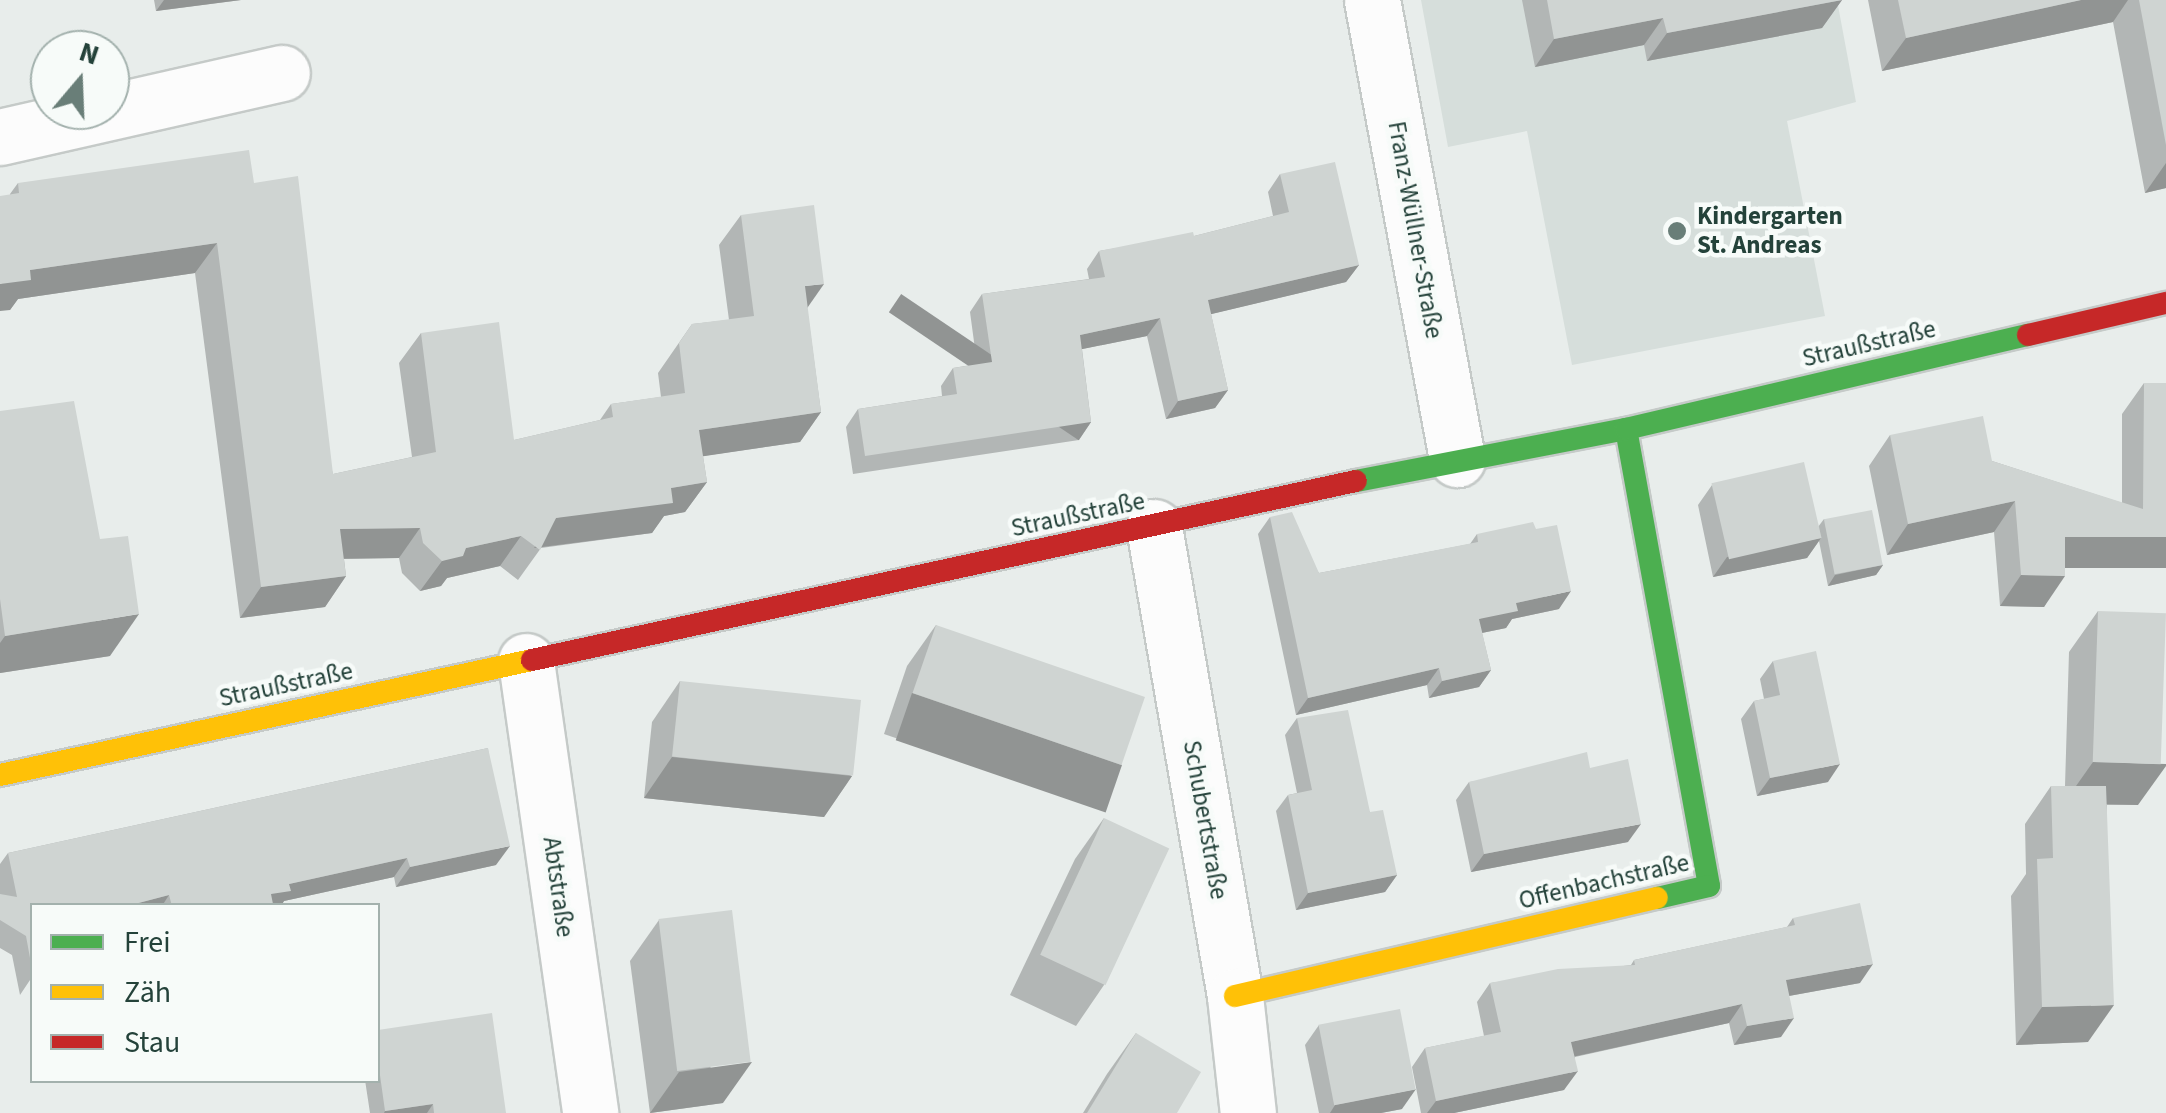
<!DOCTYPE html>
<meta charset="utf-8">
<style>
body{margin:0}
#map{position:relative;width:2166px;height:1113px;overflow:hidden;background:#e8edeb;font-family:"Source Sans 3",sans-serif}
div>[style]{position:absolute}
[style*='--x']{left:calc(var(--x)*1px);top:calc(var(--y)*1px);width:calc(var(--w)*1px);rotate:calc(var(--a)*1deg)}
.built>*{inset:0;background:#d6dedb}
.roads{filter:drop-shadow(2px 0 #c5cac8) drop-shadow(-2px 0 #c5cac8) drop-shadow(0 2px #c5cac8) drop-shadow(0 -2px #c5cac8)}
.street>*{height:55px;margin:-27.5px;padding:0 27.5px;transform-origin:27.5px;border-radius:27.5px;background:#fcfcfc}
.fast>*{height:22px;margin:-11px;padding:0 11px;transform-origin:11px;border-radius:11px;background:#4caf50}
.slow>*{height:22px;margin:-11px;padding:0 11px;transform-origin:11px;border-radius:11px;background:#ffc107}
.jam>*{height:22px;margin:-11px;padding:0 11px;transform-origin:11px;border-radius:11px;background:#c62828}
.wall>*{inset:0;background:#b2b6b5}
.shaded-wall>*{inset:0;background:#919493;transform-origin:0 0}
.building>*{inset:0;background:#cfd4d2;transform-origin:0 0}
.dots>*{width:28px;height:28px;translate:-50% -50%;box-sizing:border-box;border:5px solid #f7fbf9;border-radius:50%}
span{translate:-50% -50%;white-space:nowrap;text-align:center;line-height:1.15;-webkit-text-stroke:9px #f7fbf9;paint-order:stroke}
.poi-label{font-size:25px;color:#24423a;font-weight:700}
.left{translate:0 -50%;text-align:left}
.street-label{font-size:25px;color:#24423a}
.legend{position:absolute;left:30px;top:903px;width:350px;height:180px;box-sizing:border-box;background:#f7fbf9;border:2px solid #a3b1ad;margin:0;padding:12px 18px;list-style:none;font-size:30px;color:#24423a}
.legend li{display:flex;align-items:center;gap:20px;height:50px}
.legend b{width:50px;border:2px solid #a3b1ad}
.north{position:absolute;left:30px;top:30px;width:100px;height:100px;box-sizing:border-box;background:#f7fbf9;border:2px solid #a3b1ad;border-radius:50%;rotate:19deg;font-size:28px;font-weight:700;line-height:40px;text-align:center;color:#24423a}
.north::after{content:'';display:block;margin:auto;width:35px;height:45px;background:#697e78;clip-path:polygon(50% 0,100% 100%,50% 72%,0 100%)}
</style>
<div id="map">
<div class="built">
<i style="clip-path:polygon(1421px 0,1837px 0,1856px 102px,1787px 121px,1825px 316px,1572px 365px,1527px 131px,1448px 147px)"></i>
</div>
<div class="roads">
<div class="street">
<i style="--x:1372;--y:0;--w:467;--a:79.5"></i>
<i style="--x:0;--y:137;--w:289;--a:-12.8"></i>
<i style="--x:1154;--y:527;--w:476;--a:80.2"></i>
<i style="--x:1235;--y:996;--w:118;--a:83.7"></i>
<i style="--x:526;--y:661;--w:457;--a:81.9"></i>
</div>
<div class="fast">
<i style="--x:1626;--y:429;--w:464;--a:79.7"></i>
<i style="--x:1709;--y:886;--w:53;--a:167"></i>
<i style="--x:1356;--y:481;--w:275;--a:-10.9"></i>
<i style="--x:1626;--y:429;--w:413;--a:-13.2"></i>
</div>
<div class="slow">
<i style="--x:0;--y:775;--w:544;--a:-12.2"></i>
<i style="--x:1235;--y:996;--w:433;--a:-13.1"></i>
</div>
<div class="jam">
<i style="--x:2028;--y:335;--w:142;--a:-13.1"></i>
<i style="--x:532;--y:660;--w:843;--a:-12.26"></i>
</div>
</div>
<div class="wall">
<i style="clip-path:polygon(154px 0,241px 0,156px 11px)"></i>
<i style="clip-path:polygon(1522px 0,1842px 0,1822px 28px,1647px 61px,1644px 45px,1535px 67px)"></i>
<i style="clip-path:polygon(1868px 0,2166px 0,2166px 188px,2145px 193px,2113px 22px,1882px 71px)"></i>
<i style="clip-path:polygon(1280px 174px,1359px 265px,1346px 282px,1211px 314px,1228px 390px,1215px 408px,1166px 419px,1147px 336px,1082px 349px,1091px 422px,1079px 440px,853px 474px,846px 427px,858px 409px,942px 396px,941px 386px,953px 368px,977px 364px,970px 312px,982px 294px,1089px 279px,1087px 269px,1099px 251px,1194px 236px,1273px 216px,1268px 192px)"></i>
<i style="clip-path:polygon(18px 183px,254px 183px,333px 474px,412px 457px,399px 363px,421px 333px,514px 440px,600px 420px,611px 404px,661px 397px,658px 373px,692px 324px,729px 320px,719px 245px,741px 215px,807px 308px,821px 412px,800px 442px,703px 456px,707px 482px,685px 512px,664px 516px,652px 533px,541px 548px,518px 580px,500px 566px,447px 578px,441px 586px,420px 591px,402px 573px,399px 558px,344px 559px,346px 576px,325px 607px,240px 618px,195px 273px,18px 299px,10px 310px,10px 194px)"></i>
<i style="clip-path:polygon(2144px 383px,2166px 568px,2065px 568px,2044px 607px,2000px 606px,1994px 532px,1887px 555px,1869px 466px,1890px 435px,1992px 461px,2122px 503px,2122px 414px)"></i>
<i style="clip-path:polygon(0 411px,110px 656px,0 673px)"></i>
<i style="clip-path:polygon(1712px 485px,1818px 527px,1824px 519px,1883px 565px,1876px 575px,1828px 586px,1819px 541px,1807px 558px,1713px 577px,1698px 505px)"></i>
<i style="clip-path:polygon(1270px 517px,1319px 573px,1470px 544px,1477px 534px,1559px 609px,1512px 619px,1506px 628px,1482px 633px,1491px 670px,1479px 687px,1429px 698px,1427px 685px,1296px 715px,1258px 534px)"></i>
<i style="clip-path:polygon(2098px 611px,2138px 805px,2107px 805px,2088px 1042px,2016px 1045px,2011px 896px,2026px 874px,2025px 824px,2051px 786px,2065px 786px,2069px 652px)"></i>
<i style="clip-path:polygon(936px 625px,1122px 765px,1093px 806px,884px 734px,907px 666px)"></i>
<i style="clip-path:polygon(1773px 661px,1828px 782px,1757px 796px,1741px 719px,1754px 701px,1764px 699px,1760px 679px)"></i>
<i style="clip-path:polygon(680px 681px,852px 776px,824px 817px,644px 798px,652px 722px)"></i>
<i style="clip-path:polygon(1297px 718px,1370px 812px,1397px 875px,1385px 892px,1296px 910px,1276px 811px,1288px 795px,1297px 793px,1285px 735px)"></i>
<i style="clip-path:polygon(488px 748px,496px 865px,396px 887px,394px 877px,284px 901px,281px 906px,32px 906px,32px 977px,20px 995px,12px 955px,0 948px,0 864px,8px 853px)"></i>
<i style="clip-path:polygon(1590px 768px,1628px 842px,1471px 872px,1456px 800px,1469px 782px)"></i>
<i style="clip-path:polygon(1104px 818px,1104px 985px,1076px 1026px,1010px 995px,1075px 859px)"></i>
<i style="clip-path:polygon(1793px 918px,1860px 983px,1789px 996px,1781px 1037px,1734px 1045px,1729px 1023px,1575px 1057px,1564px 1090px,1454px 1113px,1421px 1113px,1412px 1067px,1425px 1048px,1484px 1036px,1477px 1002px,1490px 983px,1631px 965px,1634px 960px,1787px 927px)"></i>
<i style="clip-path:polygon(659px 920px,723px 1103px,650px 1113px,630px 961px)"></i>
<i style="clip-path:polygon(1319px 1025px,1402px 1109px,1381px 1113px,1319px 1113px,1305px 1045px)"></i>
<i style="clip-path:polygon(378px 1030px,506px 1113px,370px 1113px,365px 1080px,378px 1080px)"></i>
<i style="clip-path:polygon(1136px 1033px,1177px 1113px,1083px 1113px,1107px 1074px)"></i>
</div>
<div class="shaded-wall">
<i style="clip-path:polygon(164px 0,241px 0,156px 11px)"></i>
<i style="clip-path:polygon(1842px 0,1822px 28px,1647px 61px,1667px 33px)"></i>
<i style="clip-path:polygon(2081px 0,2128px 0,2113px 22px,1882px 71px,1906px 38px)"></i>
<i style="clip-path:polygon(1663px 18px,1644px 45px,1535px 67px,1554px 39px)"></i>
<i style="clip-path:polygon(2166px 163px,2166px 188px,2145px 193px)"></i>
<i style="clip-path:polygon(217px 243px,195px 273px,18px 299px,10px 310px,0 311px,0 284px,30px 270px)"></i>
<i style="clip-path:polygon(1359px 265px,1346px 282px,1195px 318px,1208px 300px)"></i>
<i style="clip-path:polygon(824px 284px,803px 314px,805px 286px)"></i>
<i style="clip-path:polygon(1160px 318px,1147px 336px,1068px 352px,1080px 335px)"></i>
<i style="clip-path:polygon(1228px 390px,1215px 408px,1166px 419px,1178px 401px)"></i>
<i style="clip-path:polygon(821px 412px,800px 442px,678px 460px,699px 430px)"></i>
<i style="left:1091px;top:422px;width:22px;height:229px;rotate:124deg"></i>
<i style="clip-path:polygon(707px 482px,685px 512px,664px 516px,652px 533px,534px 548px,556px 518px,671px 488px)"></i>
<i style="clip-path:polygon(2015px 501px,1994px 532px,1887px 555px,1908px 524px)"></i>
<i style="clip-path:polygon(420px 528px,399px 558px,319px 559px,340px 529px)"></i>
<i style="clip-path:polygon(521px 536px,500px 566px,447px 578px,441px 586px,420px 591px,442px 561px,466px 548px)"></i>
<i style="clip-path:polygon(2065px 537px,2166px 537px,2166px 568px,2044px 568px)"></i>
<i style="clip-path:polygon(1821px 538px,1807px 558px,1713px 577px,1727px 557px)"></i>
<i style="clip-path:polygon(1883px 565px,1876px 575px,1828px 586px,1835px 575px)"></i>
<i style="clip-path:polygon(2021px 575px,2065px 576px,2044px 607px,2000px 606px)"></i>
<i style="clip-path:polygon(346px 576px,325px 607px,240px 618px,261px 587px)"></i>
<i style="clip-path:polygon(1571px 591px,1559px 609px,1512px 619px,1506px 628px,1467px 636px,1479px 619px,1516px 603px)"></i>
<i style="clip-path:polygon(139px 614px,110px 656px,0 673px,0 643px,5px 636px)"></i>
<i style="clip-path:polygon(1439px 668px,1427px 685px,1296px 715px,1308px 698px)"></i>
<i style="clip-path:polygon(1491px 670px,1479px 687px,1429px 698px,1442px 681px)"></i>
<i style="left:912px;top:693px;width:222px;height:50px;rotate:19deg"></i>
<i style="clip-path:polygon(672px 757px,852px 776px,824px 817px,644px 798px)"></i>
<i style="clip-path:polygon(2093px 762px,2166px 764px,2166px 766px,2138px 805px,2064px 803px)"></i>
<i style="clip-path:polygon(1840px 764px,1828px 782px,1757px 796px,1770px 778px)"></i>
<i style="clip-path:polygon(1641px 824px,1628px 842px,1471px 872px,1484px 854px)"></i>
<i style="clip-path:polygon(510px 846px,496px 865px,396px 887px,410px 867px)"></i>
<i style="clip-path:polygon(407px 858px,394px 877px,284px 901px,281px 906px,264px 906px,271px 894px,289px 884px)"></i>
<i style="clip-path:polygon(1397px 875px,1385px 892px,1296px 910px,1308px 893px)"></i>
<i style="clip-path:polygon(169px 895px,162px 906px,127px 906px)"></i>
<i style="clip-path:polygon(1873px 964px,1860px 983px,1772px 999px,1786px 980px)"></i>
<i style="clip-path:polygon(1742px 1004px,1729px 1023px,1558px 1060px,1571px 1042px)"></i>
<i style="clip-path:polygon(2114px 1005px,2088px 1042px,2016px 1045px,2042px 1007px)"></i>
<i style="clip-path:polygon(1794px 1018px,1781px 1037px,1734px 1045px,1747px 1026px)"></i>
<i style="clip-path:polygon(752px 1062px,723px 1103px,650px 1113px,679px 1072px)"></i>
<i style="clip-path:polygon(1578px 1071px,1564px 1090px,1454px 1113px,1427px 1113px,1436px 1101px)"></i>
<i style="clip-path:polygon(1416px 1089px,1402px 1109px,1381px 1113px,1330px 1113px,1335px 1105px)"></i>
<i style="clip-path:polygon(433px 1104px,427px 1113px,384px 1113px,385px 1111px)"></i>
</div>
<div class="building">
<i style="clip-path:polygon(1547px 0,1842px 0,1667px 33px,1663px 18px,1554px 39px)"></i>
<i style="clip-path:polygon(1898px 0,2081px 0,1906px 38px)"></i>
<i style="clip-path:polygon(2139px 0,2166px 0,2166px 145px)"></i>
<i style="clip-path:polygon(249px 150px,254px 183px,298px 176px,333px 474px,436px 452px,421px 333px,499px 322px,514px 440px,613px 417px,611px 404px,685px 393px,679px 343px,692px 324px,754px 316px,741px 215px,814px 205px,824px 284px,805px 286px,821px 412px,699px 430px,707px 482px,671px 488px,673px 503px,556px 518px,540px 550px,521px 536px,466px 548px,463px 556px,442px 561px,423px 543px,420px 528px,340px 529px,346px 576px,261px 587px,217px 243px,30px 270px,31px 280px,0 284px,0 196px,19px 193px,18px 183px)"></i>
<i style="clip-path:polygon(1335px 162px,1359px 265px,1208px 300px,1228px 390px,1178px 401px,1160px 318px,1080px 335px,1091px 422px,865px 456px,858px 409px,957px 394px,953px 368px,992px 362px,982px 294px,1105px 277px,1099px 251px,1193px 232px,1194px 236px,1289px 212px,1280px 174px)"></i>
<i style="clip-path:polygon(2144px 383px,2166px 383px,2166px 537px,2065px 537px,2065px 576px,2021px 575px,2015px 501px,1908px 524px,1890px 435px,1983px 416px,1992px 461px,2143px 509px)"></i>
<i style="clip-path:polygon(74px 401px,100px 539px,128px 536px,139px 614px,5px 636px,0 599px,0 411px)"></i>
<i style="left:1804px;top:462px;width:78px;height:95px;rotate:77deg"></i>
<i style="left:1872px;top:510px;width:56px;height:49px;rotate:79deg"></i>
<i style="clip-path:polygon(1292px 512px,1319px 573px,1478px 542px,1477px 534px,1533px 522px,1536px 529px,1557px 525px,1571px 591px,1516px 603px,1518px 611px,1479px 619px,1491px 670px,1442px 681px,1439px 668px,1308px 698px,1270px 517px)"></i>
<i style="left:2098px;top:611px;width:68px;height:151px;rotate:2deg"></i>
<i style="left:936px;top:625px;width:221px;height:72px;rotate:19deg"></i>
<i style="clip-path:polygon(1816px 651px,1840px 764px,1770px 778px,1754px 701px,1780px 695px,1773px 661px)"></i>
<i style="left:680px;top:681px;width:182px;height:76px;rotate:6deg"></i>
<i style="clip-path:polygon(1348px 710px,1370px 812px,1383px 810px,1397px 875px,1308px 893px,1288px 795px,1312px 790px,1297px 718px)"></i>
<i style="clip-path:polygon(488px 748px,510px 846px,410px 867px,407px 858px,289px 884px,291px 891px,271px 894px,273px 904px,265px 906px,172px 906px,169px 895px,127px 906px,32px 906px,32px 969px,26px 936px,0 920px,0 894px,17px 897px,8px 853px)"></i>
<i style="clip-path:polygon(1587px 752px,1590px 768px,1628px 759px,1641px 824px,1484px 854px,1469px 782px)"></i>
<i style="clip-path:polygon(2051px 786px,2106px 786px,2114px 1005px,2042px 1007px,2037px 859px,2053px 858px)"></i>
<i style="left:1104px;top:818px;width:72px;height:151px;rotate:25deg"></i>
<i style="clip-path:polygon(1860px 903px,1873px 964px,1786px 980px,1794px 1018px,1747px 1026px,1742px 1004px,1571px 1042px,1578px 1071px,1436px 1101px,1425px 1048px,1501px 1032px,1490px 983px,1558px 969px,1635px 965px,1634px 960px,1795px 925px,1793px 918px)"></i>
<i style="left:732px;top:910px;width:153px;height:74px;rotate:83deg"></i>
<i style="left:1400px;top:1009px;width:82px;height:83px;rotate:79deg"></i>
<i style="clip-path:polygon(492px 1013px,506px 1113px,434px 1113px,433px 1104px,385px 1111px,378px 1061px,378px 1030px)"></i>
<i style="clip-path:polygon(1136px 1033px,1201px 1072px,1177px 1113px,1087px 1113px)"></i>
</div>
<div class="dots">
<i style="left:1677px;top:231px;background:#697e78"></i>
</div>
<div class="poi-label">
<span class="left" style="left:1697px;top:231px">Kindergarten<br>St. Andreas</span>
</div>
<div class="street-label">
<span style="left:1415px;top:230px;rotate:80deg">Franz-Wüllner-Straße</span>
<span style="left:1869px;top:344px;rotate:-13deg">Straußstraße</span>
<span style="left:1078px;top:515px;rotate:-12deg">Straußstraße</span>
<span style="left:286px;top:685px;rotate:-12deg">Straußstraße</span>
<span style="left:1205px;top:820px;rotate:80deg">Schubertstraße</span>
<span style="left:1604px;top:882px;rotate:-13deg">Offenbachstraße</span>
<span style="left:558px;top:887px;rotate:82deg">Abtstraße</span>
</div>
<ul class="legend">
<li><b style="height:12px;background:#4caf50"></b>Frei</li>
<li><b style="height:12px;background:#ffc107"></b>Zäh</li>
<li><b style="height:12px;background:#c62828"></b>Stau</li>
</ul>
<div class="north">N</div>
</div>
